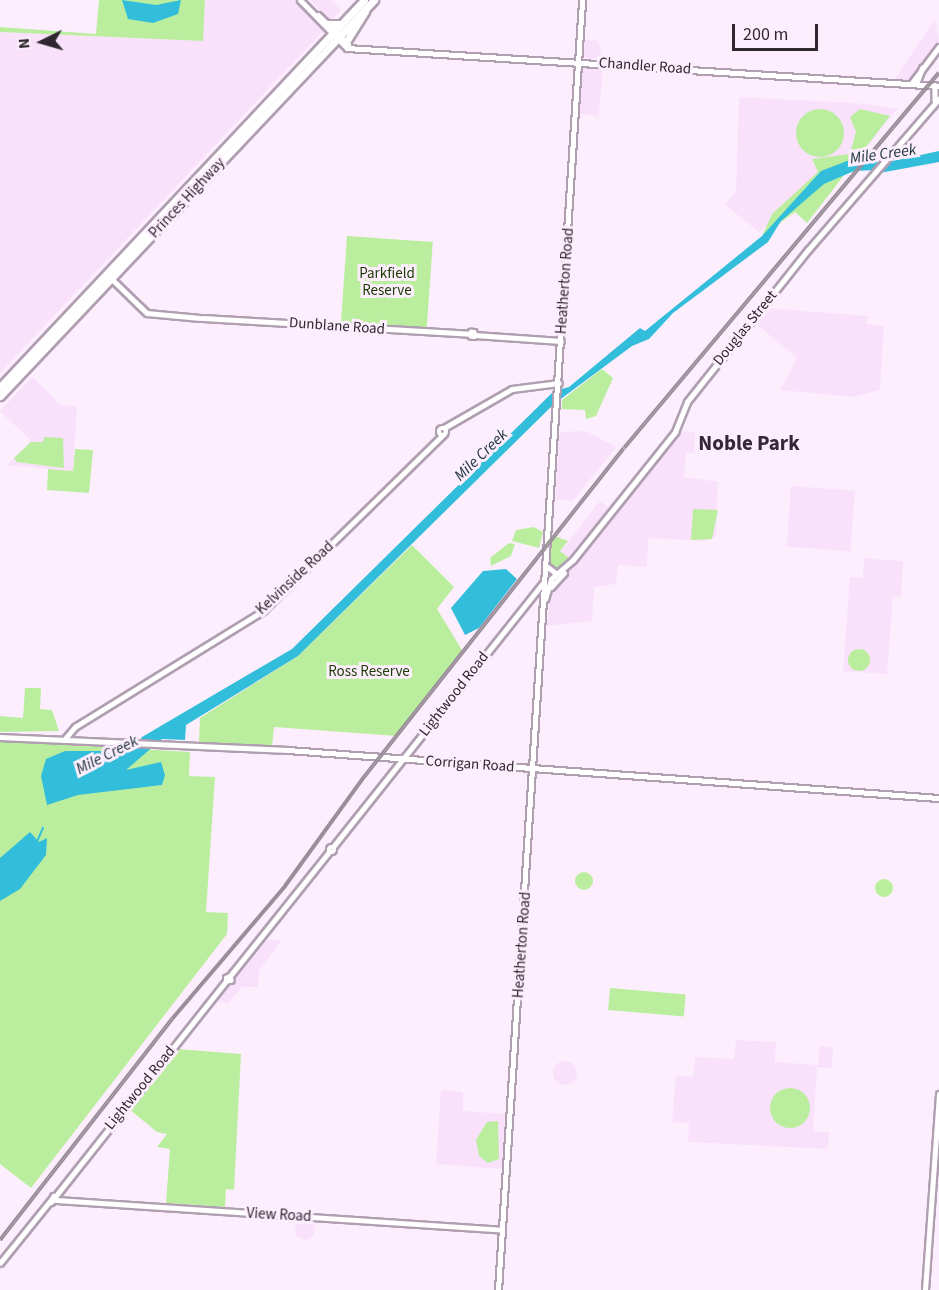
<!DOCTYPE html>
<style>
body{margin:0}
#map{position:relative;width:939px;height:1290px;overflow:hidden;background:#fdeefe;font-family:"Source Sans 3",sans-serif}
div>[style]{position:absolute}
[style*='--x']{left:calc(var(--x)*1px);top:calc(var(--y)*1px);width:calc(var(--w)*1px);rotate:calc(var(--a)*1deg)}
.built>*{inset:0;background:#f9e1fb;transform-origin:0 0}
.round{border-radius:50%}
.green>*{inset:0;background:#baee9e;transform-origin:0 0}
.water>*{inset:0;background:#32bedb}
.stream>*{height:1.5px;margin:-0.75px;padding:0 0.75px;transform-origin:0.75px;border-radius:0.75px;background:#32bedb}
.roads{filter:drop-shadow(2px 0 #b09eb1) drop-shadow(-2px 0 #b09eb1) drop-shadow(0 2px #b09eb1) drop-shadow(0 -2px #b09eb1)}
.secondary>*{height:4.5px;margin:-2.25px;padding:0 2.25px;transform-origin:2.25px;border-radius:2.25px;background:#fff}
.secondary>.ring{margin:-2.25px;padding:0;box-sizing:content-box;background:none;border:4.5px solid #fff;border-radius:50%}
.primary>*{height:5px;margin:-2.5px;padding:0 2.5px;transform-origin:2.5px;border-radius:2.5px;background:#fff}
.highway>*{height:7px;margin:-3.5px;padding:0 3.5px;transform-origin:3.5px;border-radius:3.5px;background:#fff}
.rail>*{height:4px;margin-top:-2px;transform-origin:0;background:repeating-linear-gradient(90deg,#fdeefe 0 4.5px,#998e9a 0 9px);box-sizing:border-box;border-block:2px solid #998e9a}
span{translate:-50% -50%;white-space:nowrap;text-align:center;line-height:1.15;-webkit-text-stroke:6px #fdeefe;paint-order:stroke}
.street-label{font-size:15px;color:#2e272e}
.park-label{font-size:15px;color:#1b3a01}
.water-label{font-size:16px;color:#21383e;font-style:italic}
.district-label{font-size:21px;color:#352736;font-weight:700}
.north{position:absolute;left:12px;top:12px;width:60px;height:60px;-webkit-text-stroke:4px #fdeefe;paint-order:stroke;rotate:265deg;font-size:16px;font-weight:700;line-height:24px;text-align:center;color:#2e272e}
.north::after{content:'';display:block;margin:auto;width:21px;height:27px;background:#2e272e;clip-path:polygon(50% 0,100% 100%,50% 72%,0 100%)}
.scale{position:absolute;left:732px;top:24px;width:86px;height:27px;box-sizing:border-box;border:3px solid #2e272e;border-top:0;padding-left:8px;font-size:18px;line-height:21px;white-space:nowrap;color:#2e272e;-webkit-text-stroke:4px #fdeefe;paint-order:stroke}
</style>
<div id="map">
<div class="built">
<i style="clip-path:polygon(205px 0,294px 0,324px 30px,0 373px,0 32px,202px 41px)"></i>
<i style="clip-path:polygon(310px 0,331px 0,341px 10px,330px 21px)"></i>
<i style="clip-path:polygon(935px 19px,939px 41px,908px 81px,894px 80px)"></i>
<i class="round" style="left:581px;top:39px;width:20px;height:20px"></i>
<i style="left:582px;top:66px;width:21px;height:48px;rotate:5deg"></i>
<i style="clip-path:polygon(739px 97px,857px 103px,897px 109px,858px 159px,820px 177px,759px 232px,725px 205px,736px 192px)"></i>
<i style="clip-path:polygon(766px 308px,869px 316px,866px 324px,884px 326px,880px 390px,853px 397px,780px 390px,797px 358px,755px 323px)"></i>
<i style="clip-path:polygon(32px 377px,61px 405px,77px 406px,73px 471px,7px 465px,31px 441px,0 411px)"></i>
<i style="clip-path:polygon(586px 431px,616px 447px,573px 501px,555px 499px,560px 432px)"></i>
<i style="clip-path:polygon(681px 431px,695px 432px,694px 453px,686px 453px,684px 477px,718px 482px,716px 536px,706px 541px,648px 538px,647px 567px,618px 565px,616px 584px,594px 587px,592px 621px,547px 626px,550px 594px)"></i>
<i style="left:791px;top:486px;width:64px;height:61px;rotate:4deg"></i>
<i style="left:600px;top:501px;width:11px;height:64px;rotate:38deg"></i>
<i style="clip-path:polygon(864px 558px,903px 561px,901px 597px,893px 596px,887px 674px,843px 671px,850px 577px,863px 578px)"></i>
<i style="clip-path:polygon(267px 940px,281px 940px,259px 971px,258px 987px,242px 987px,229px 1003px,215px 1001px)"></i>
<i style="clip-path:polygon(736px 1040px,776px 1042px,775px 1062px,818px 1065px,819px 1046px,833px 1047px,832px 1068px,817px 1067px,813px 1131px,829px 1132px,828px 1149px,688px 1142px,689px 1123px,672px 1122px,676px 1076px,693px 1077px,695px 1057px,734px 1059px)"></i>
<i class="round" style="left:553px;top:1061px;width:24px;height:24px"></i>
<i style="clip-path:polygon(441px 1090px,463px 1092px,463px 1111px,505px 1114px,502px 1169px,436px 1164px)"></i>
<i class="round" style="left:295px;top:1220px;width:20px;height:20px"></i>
</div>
<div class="green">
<i style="clip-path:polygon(99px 0,205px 0,203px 41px,0 32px,0 27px,96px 34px)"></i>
<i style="clip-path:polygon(860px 109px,890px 116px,807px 223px,795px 212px,762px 236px,772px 214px,818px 172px,812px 159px,850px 154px,856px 132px,850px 117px)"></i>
<i class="round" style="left:796px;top:109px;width:48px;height:48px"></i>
<i style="left:347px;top:236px;width:86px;height:86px;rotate:4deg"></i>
<i style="clip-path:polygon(602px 369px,613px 378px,596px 416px,586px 419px,585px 410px,562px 409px,562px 400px)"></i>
<i style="clip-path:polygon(44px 437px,63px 438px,64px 468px,17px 462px,14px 458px,31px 442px,43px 442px)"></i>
<i style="clip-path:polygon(75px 449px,93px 450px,89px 493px,47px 490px,48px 469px,73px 471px)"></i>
<i style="clip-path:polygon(693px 509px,718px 510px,712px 539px,691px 540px)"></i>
<i style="clip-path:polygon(534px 527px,543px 532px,539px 548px,512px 541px,516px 530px)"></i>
<i style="clip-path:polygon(552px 535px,568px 541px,560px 551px,569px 558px,558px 573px,550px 568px)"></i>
<i style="clip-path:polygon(509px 543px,515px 544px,511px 556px,491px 566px,490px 558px)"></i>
<i style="clip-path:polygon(412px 545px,454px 587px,437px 609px,462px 650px,397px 736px,274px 727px,272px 747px,199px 742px,200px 718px,298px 656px)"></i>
<i class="round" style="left:848px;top:649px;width:22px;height:22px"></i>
<i style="clip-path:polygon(25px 688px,41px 688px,40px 709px,52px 710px,59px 731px,0 732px,0 716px,23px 718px)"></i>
<i style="clip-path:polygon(0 741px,190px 752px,189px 776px,215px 777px,206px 912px,228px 913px,227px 934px,31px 1188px,0 1164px)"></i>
<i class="round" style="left:575px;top:872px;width:18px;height:18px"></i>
<i class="round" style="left:875px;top:879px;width:18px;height:18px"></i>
<i style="left:610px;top:988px;width:76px;height:22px;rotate:5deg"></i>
<i style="clip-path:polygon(177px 1049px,241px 1054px,234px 1190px,226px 1189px,225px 1207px,166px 1203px,170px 1149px,157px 1147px,167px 1134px,157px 1132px,129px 1109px)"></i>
<i class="round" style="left:770px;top:1088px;width:40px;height:40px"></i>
<i style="clip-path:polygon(498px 1121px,499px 1159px,488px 1163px,479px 1156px,476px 1140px,487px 1122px)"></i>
</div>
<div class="water">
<i style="clip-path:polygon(122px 0,156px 5px,181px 0,178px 14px,153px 23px,128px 19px)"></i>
<i style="clip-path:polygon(939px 151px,939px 162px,874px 174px,876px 170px,854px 171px,824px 184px,781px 221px,768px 242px,673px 313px,649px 339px,632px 346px,554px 404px,298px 656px,186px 725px,185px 740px,162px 739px,126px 770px,161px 762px,165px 775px,162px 785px,78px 795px,47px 805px,41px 776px,46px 759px,65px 751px,133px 751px,142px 737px,292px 649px,554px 391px,569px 387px,640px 328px,645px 331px,762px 236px,821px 171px,860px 156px,862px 162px,888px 162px)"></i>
<i style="clip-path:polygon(506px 569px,517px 579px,479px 628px,465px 635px,451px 608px,483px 571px)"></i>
<i style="clip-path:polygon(30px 832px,39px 842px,47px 838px,46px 855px,20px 889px,0 901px,0 858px)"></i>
</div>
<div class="stream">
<i style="--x:37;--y:842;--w:15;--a:-67"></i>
</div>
<div class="roads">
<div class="secondary">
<i style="--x:911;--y:84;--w:46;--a:-52.9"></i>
<i style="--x:916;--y:84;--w:17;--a:-69"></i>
<i style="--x:935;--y:85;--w:15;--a:90"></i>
<i style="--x:111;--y:278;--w:50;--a:44.2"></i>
<i style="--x:147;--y:313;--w:53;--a:5.4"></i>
<i style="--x:203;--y:318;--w:267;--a:3.4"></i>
<i style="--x:471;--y:332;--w:3;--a:0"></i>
<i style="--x:474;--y:332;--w:4;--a:90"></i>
<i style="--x:474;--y:336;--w:3;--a:180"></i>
<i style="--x:471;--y:336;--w:4;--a:-90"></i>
<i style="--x:475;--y:335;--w:86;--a:4"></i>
<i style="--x:444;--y:428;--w:78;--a:-29.8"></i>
<i style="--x:512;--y:389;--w:47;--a:-7.3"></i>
<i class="ring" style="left:439.5px;top:428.5px;width:2.5px;height:2.5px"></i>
<i style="--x:548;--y:567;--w:11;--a:38"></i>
<i style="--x:551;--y:579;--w:29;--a:-41"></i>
<i style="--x:573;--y:560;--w:164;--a:-51.4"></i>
<i style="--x:675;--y:432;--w:32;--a:-68"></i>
<i style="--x:687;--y:402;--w:194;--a:-51.5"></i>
<i style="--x:808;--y:250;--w:200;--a:-49.1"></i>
<i style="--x:551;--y:587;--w:19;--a:-47"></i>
<i style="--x:0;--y:737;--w:288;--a:2.6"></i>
<i style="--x:288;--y:750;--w:653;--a:4.22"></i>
<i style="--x:64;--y:740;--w:17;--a:-50"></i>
<i style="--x:75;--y:727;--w:221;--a:-31.7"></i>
<i style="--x:263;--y:611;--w:252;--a:-44.4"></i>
<i class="ring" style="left:329px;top:847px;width:1.5px;height:1.5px"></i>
<i style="--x:333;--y:847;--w:336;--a:-51.5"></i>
<i style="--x:230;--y:976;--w:159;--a:-51.4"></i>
<i style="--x:230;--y:976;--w:4;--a:76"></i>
<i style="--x:231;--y:980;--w:4;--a:166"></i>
<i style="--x:227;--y:981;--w:3;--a:-108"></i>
<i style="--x:226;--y:978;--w:4;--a:-27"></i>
<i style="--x:54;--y:1196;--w:7;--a:117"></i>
<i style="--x:51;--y:1202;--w:282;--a:-51.6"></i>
<i style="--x:55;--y:1200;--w:448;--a:3.8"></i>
<i style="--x:0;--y:1263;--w:80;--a:-51.1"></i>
<i style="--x:925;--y:1290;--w:196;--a:-85.9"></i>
</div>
<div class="primary">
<i style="--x:300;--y:0;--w:67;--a:45.6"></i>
<i style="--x:347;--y:48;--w:593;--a:3.67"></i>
<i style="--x:318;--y:15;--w:42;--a:44"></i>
<i style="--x:545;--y:599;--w:21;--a:-73"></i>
<i style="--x:498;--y:1290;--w:1293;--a:-86.27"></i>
</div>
<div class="highway">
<i style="--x:328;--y:24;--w:13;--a:0"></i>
<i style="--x:346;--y:42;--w:36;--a:-58"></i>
<i style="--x:0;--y:387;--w:531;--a:-46.75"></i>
<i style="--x:0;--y:396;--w:545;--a:-46.64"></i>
</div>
</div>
<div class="rail">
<i style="--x:0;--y:1240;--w:280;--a:-52.1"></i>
<i style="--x:172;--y:1019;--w:175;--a:-49.6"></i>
<i style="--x:285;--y:886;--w:135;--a:-54.1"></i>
<i style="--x:364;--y:777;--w:419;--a:-51.7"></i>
<i style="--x:624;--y:448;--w:490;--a:-50"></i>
</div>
<div class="street-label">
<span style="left:645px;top:66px;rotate:4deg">Chandler Road</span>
<span style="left:187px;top:198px;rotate:-47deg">Princes Highway</span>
<span style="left:565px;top:281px;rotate:-86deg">Heatherton Road</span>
<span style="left:337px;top:326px;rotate:4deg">Dunblane Road</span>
<span style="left:745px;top:328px;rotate:-51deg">Douglas Street</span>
<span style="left:295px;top:578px;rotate:-43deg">Kelvinside Road</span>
<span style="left:454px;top:694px;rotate:-52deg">Lightwood Road</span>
<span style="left:470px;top:764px;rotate:4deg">Corrigan Road</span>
<span style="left:522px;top:945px;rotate:-86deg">Heatherton Road</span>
<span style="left:140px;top:1088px;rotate:-51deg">Lightwood Road</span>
<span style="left:279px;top:1215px;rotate:3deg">View Road</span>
</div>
<div class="park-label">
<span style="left:387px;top:282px">Parkfield<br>Reserve</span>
<span style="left:369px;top:672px">Ross Reserve</span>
</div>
<div class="water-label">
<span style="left:883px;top:154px;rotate:-8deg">Mile Creek</span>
<span style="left:481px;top:455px;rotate:-44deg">Mile Creek</span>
<span style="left:107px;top:755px;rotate:-27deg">Mile Creek</span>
</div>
<div class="district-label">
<span style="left:749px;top:443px">Noble Park</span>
</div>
<div class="north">N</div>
<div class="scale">200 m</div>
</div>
